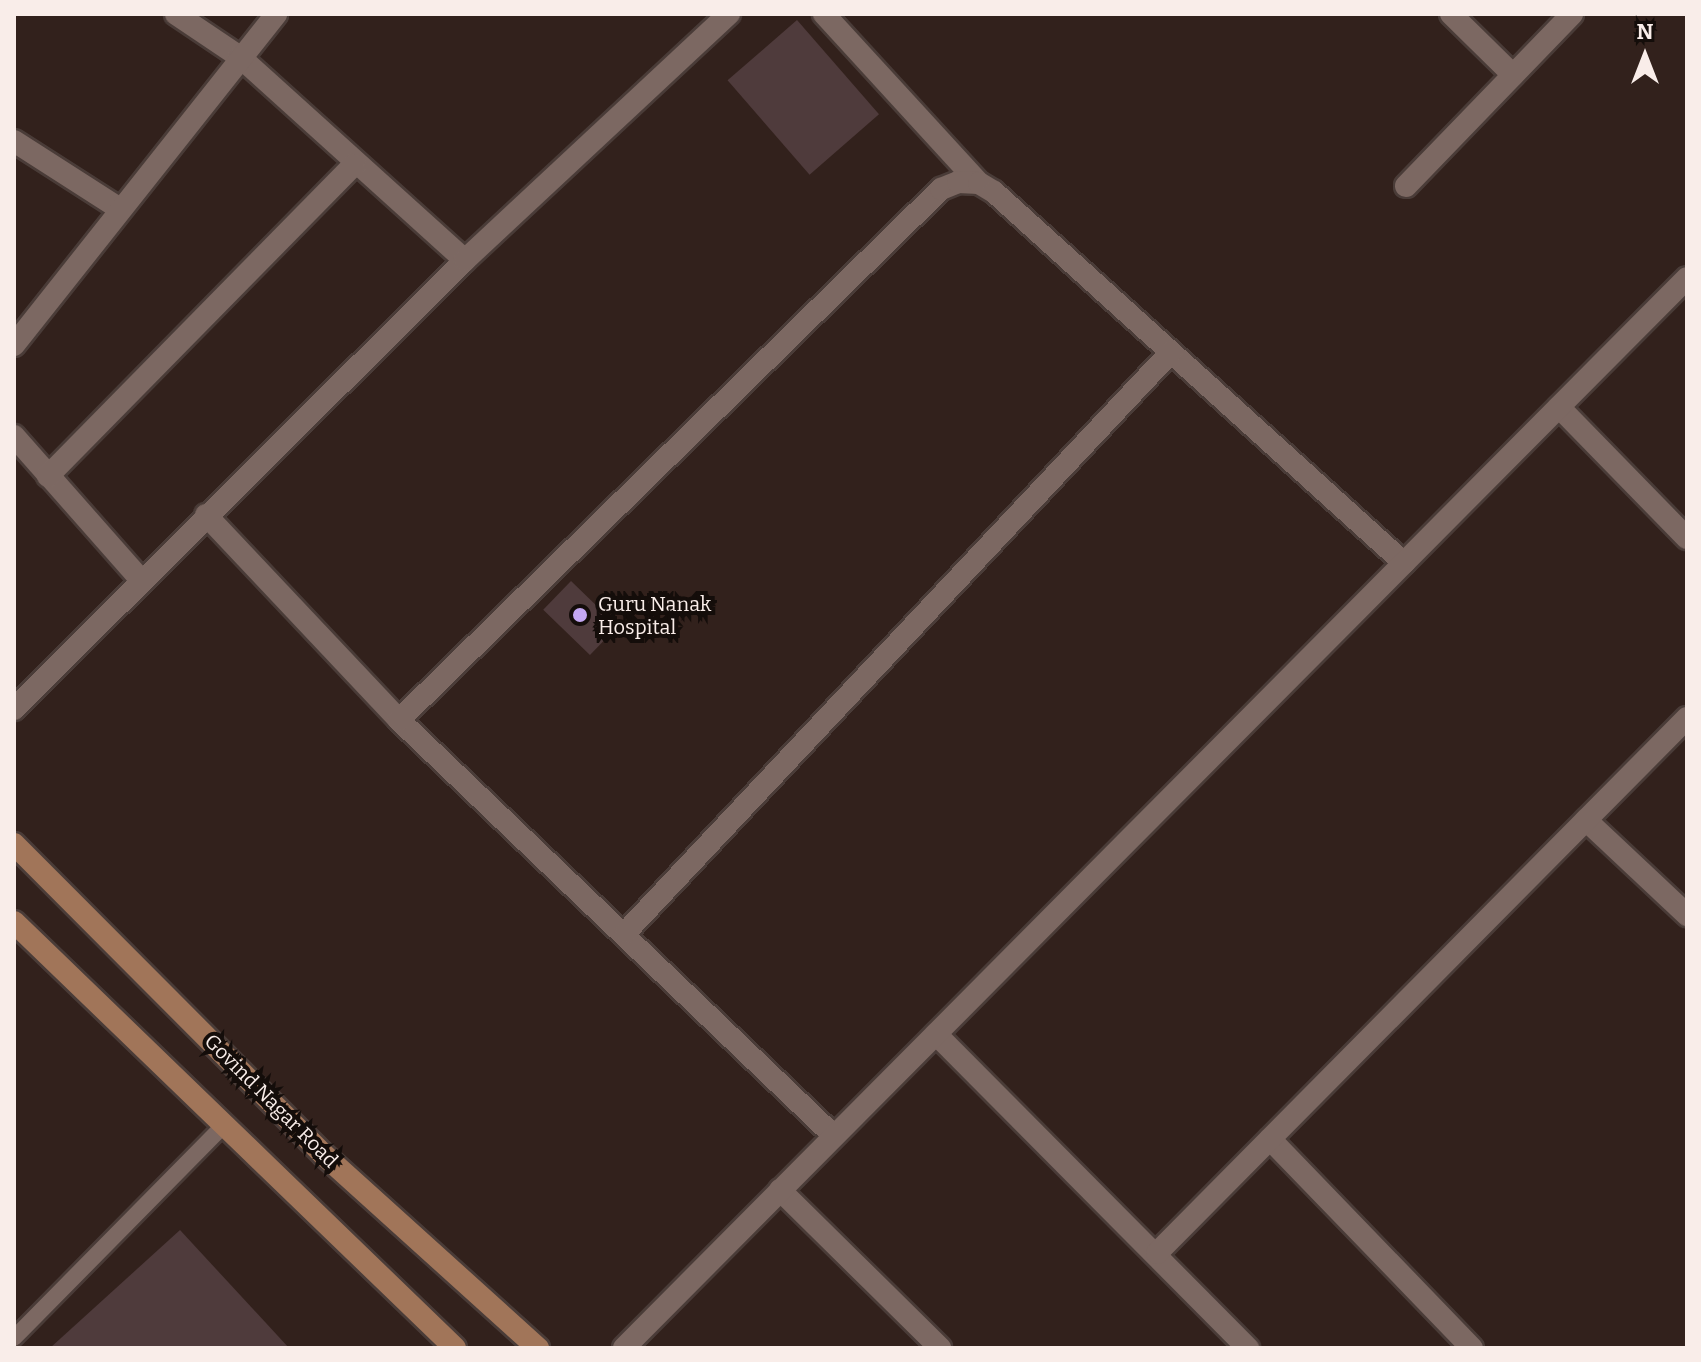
<!DOCTYPE html>
<style>
body{margin:0}
#map{position:relative;width:1701px;height:1362px;overflow:hidden;background:#32211c;font-family:Bitter,serif}
div>[style]{position:absolute}
[style*='--x']{left:calc(var(--x)*1px);top:calc(var(--y)*1px);width:calc(var(--w)*1px);rotate:calc(var(--a)*1deg)}
.building>*{inset:0;background:#4f3b3c;transform-origin:0 0}
.roads{filter:drop-shadow(2px 0 #4a3c38) drop-shadow(-2px 0 #4a3c38) drop-shadow(0 2px #4a3c38) drop-shadow(0 -2px #4a3c38)}
.service>*{height:16px;margin:-8px;padding:0 8px;transform-origin:8px;border-radius:8px;background:#7c6862}
.minor>*{height:22px;margin:-11px;padding:0 11px;transform-origin:11px;border-radius:11px;background:#7c6862}
.secondary>*{height:22px;margin:-11px;padding:0 11px;transform-origin:11px;border-radius:11px;background:#a17559}
.dots>*{width:22px;height:22px;translate:-50% -50%;box-sizing:border-box;border:4px solid #140d0a;border-radius:50%}
span{translate:-50% -50%;white-space:nowrap;text-align:center;line-height:1.15;-webkit-text-stroke:8px #140d0a;paint-order:stroke}
.poi-label{font-size:20px;color:#f9ede9}
.left{translate:0 -50%;text-align:left}
.street-label{font-size:20px;color:#f9ede9}
.frame{position:absolute;inset:0;border:16px solid #f9ede9;pointer-events:none}
.north{position:absolute;left:1605px;top:16px;width:80px;height:80px;-webkit-text-stroke:6px #140d0a;paint-order:stroke;rotate:0deg;font-size:22px;font-weight:700;line-height:32px;text-align:center;color:#f9ede9}
.north::after{content:'';display:block;margin:auto;width:28px;height:36px;background:#f9ede9;clip-path:polygon(50% 0,100% 100%,50% 72%,0 100%)}
</style>
<div id="map">
<div class="building">
<i style="left:797px;top:20px;width:125px;height:92px;rotate:49deg"></i>
<i style="left:571px;top:581px;width:65px;height:40px;rotate:44deg"></i>
<i style="clip-path:polygon(180px 1230px,289px 1348px,50px 1348px)"></i>
</div>
<div class="roads">
<div class="service">
<i style="--x:14;--y:1338;--w:298;--a:-45.4"></i>
</div>
<div class="minor">
<i style="--x:176;--y:14;--w:77;--a:33.9"></i>
<i style="--x:240;--y:57;--w:303;--a:42.1"></i>
<i style="--x:824;--y:14;--w:229;--a:47.5"></i>
<i style="--x:1451;--y:14;--w:87;--a:44.5"></i>
<i style="--x:14;--y:141;--w:126;--a:32.7"></i>
<i style="--x:1406;--y:186;--w:239;--a:-46"></i>
<i style="--x:14;--y:345;--w:422;--a:-51.6"></i>
<i style="--x:1559;--y:407;--w:183;--a:45.7"></i>
<i style="--x:14;--y:436;--w:193;--a:48.6"></i>
<i style="--x:48;--y:476;--w:436;--a:-45.5"></i>
<i style="--x:206;--y:515;--w:282;--a:46.7"></i>
<i style="--x:399;--y:720;--w:602;--a:43.72"></i>
<i style="--x:14;--y:709;--w:636;--a:-44.87"></i>
<i style="--x:465;--y:260;--w:361;--a:-43"></i>
<i style="--x:399;--y:720;--w:759;--a:-44.41"></i>
<i style="--x:941;--y:189;--w:18;--a:-22"></i>
<i style="--x:958;--y:182;--w:21;--a:3"></i>
<i style="--x:979;--y:183;--w:17;--a:31"></i>
<i style="--x:994;--y:192;--w:553;--a:42.14"></i>
<i style="--x:1586;--y:820;--w:139;--a:43.2"></i>
<i style="--x:626;--y:932;--w:796;--a:-46.78"></i>
<i style="--x:936;--y:1034;--w:443;--a:45.2"></i>
<i style="--x:1270;--y:1139;--w:291;--a:46"></i>
<i style="--x:780;--y:1190;--w:225;--a:44.6"></i>
<i style="--x:1157;--y:1253;--w:753;--a:-45.27"></i>
<i style="--x:624;--y:1348;--w:1508;--a:-45.19"></i>
</div>
<div class="secondary">
<i style="--x:14;--y:844;--w:438;--a:45.1"></i>
<i style="--x:323;--y:1154;--w:290;--a:42.1"></i>
<i style="--x:14;--y:922;--w:613;--a:44.01"></i>
</div>
</div>
<div class="dots">
<i style="left:580px;top:615px;background:#c3a7f2"></i>
</div>
<div class="poi-label">
<span class="left" style="left:598px;top:616px">Guru Nanak<br>Hospital</span>
</div>
<div class="street-label">
<span style="left:271px;top:1101px;rotate:45deg">Govind Nagar Road</span>
</div>
<div class="frame"></div>
<div class="north">N</div>
</div>
